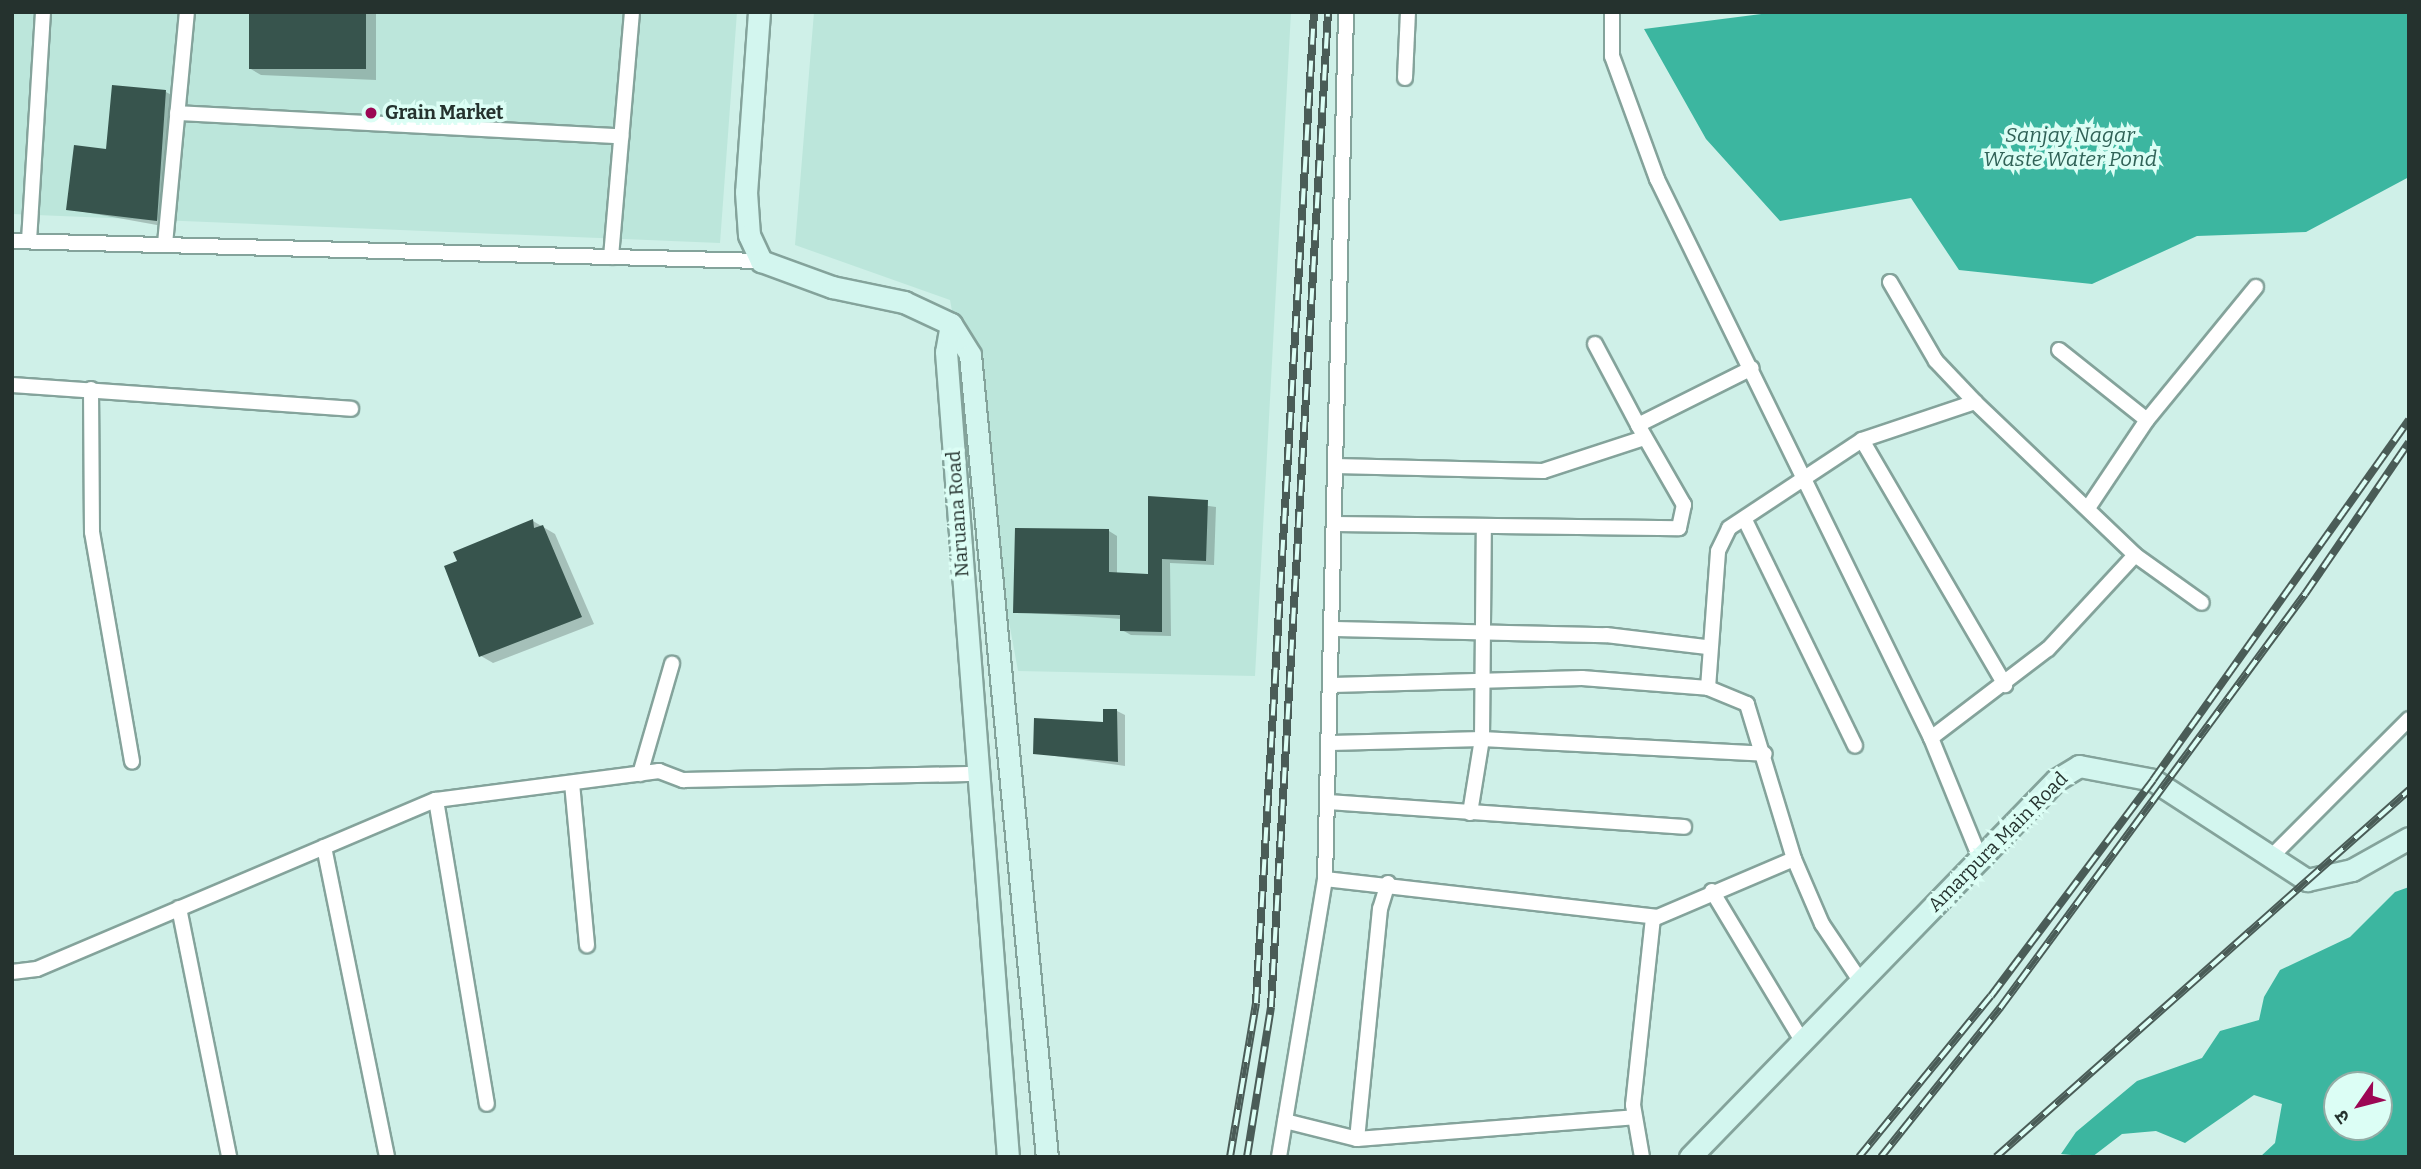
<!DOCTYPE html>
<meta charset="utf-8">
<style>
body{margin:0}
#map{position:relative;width:2421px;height:1169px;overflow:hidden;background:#cff0e8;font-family:Bitter,"Noto Sans Devanagari",serif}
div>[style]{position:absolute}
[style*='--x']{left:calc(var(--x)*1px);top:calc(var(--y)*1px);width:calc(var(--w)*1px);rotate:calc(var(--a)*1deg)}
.built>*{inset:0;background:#bce6db}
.water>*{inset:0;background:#3cb6a0}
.shadow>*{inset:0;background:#0003}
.building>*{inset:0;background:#37544d;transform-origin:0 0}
.roads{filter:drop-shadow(2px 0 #84a39b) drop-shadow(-2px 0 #84a39b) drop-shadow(0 2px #84a39b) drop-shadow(0 -2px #84a39b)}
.street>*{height:14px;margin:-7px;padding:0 7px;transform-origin:7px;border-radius:7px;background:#fff}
.secondary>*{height:21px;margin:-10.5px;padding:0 10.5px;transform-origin:10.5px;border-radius:10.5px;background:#d3f6ef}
.rail>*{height:8px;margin-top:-4px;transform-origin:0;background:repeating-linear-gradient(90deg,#dcfef5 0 16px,#4a5c57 0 32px);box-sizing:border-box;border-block:2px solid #4a5c57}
.dots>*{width:19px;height:19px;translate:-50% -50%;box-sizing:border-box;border:4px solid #dcfef5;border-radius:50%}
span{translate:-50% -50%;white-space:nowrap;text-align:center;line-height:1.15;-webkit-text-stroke:7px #dcfef5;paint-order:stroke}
.poi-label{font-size:19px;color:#25322e;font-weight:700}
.left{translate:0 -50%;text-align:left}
.street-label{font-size:19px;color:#25322e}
.water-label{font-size:21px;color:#306257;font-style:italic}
.frame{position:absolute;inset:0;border:14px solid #25322e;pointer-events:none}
.north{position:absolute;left:2323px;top:1071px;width:70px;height:70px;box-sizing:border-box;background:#dcfef5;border:2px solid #93aca5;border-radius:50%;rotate:235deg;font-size:19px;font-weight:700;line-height:28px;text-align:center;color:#25322e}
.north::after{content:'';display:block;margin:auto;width:24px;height:32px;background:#9c0754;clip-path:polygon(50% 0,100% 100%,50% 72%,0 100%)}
</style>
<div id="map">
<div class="built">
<i style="clip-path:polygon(12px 12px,737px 12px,720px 243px,12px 214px)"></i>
<i style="clip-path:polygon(814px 12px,1291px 12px,1255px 676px,1018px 671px,950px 300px,795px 245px)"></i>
</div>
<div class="water">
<i style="clip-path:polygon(1777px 12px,2409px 12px,2409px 177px,2306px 232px,2197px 236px,2092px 284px,1959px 270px,1911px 198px,1780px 221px,1706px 139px,1644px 29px)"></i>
<i style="clip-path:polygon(evenodd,2409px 887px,2409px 1157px,2260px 1157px,2275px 1143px,2282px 1104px,2254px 1095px,2185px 1143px,2156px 1131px,2122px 1134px,2092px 1157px,2061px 1154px,2076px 1132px,2137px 1081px,2202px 1058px,2220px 1031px,2259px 1020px,2264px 997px,2280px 970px,2350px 937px,2395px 892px,2409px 887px,2337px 1085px,2379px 1085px,2379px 1127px,2337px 1127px,2337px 1085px)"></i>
</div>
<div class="shadow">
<i style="clip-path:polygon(251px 12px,376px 12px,376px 80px,261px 75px,249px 68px)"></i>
<i style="clip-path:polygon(166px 92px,177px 98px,168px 227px,68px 209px,108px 151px)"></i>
<i style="clip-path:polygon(1150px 498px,1216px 507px,1214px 565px,1170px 563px,1171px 636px,1131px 635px,1122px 630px,1122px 619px,1015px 612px,1109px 531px,1117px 536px,1117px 574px,1150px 576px)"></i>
<i style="clip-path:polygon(533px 521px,555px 534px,594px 624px,493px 663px,481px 656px)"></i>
<i style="clip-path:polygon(1117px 711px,1125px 715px,1125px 766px,1035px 753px,1105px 724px)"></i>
</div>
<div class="building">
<i style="left:249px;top:12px;width:117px;height:57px"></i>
<i style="clip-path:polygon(112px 85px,166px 90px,157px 221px,66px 210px,74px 145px,106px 149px)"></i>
<i style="clip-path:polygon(1148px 496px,1208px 500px,1206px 561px,1162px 559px,1162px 632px,1120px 631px,1120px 615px,1013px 613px,1015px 528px,1109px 529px,1109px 572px,1148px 574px)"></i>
<i style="clip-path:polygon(533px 519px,534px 528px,543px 525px,582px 617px,479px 657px,444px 566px,457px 561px,453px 552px)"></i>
<i style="clip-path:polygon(1103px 709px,1117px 709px,1118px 762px,1033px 754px,1034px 718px,1103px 722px)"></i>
</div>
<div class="roads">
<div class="street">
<i style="--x:1612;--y:12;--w:44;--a:90"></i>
<i style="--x:1612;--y:56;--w:131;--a:69.9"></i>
<i style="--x:1657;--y:179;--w:623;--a:63.89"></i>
<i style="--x:1931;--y:738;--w:130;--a:67.8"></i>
<i style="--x:1405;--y:78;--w:66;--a:-87.4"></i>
<i style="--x:177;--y:113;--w:445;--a:3"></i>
<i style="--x:12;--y:241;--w:749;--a:1.53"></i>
<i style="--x:29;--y:241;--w:229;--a:-86.5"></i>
<i style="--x:165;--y:244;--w:233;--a:-84.6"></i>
<i style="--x:611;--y:257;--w:246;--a:-85.1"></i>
<i style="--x:1890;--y:282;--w:91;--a:59.8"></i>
<i style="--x:1936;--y:361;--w:57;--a:46.4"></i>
<i style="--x:1975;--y:402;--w:221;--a:43.7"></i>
<i style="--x:2135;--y:555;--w:82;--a:35.6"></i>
<i style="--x:1595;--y:344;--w:92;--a:62"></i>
<i style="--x:2059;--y:350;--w:112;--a:38.5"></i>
<i style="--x:12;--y:385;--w:340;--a:4"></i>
<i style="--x:91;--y:389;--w:143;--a:89.6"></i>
<i style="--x:92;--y:532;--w:233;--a:80.1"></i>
<i style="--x:1862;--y:440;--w:284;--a:59.7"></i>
<i style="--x:1335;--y:466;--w:208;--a:1.4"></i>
<i style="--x:1543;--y:471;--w:103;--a:-18.1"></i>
<i style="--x:2088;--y:508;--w:106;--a:-56.2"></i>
<i style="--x:2147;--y:420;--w:172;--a:-50.7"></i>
<i style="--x:1745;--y:520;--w:251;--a:64"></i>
<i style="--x:1335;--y:524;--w:344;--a:0.7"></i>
<i style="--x:1679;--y:528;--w:24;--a:-78"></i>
<i style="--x:1684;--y:505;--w:92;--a:-119.9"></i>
<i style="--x:1638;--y:425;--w:127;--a:-26.6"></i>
<i style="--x:1335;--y:629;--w:271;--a:1.3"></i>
<i style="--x:1606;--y:635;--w:102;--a:6.8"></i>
<i style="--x:1333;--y:685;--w:249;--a:-1.6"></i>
<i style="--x:1582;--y:678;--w:126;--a:4.5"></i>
<i style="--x:1931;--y:738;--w:147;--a:-37.3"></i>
<i style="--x:2048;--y:649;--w:128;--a:-47.2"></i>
<i style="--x:1331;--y:743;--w:151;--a:-1.5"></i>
<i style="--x:1482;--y:739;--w:283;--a:3"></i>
<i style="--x:640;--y:774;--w:115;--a:-73.8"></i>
<i style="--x:572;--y:783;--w:163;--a:84.7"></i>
<i style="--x:436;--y:800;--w:308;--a:80.5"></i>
<i style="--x:1328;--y:802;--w:357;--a:4"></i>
<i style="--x:1470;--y:813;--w:75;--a:-80.8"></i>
<i style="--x:1482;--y:739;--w:209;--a:-89.5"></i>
<i style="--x:324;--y:847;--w:316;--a:78.5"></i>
<i style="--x:2271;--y:857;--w:195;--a:-45"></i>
<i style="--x:1325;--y:879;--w:333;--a:6.5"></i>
<i style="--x:1388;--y:883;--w:27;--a:107"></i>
<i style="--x:1380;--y:909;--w:231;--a:95.7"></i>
<i style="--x:1357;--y:1139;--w:278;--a:-4.5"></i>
<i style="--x:1712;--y:891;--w:175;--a:59"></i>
<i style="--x:179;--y:908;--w:254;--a:78.6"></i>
<i style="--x:12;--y:972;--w:25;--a:-7"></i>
<i style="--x:37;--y:969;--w:433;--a:-23"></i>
<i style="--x:436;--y:800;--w:225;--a:-7.4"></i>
<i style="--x:659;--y:771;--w:26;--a:21"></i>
<i style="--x:683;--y:780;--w:295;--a:-1.2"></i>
<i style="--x:1861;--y:982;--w:70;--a:-123.9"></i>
<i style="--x:1822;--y:924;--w:71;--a:-113.3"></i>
<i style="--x:1794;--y:859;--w:162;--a:-106.9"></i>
<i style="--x:1747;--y:704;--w:42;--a:-157.7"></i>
<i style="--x:1708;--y:688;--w:137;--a:-85.8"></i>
<i style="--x:1718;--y:551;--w:25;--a:-64"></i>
<i style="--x:1729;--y:528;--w:159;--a:-33.5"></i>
<i style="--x:1862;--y:440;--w:119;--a:-18.6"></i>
<i style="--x:1285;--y:1121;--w:74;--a:14"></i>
<i style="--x:1279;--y:1157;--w:282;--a:-80.6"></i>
<i style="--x:1325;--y:879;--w:867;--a:-88.61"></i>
<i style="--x:1642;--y:1157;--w:53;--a:-99.8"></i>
<i style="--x:1633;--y:1105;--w:187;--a:-83.9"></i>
<i style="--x:1653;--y:919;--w:153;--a:-23.1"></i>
</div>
<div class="secondary">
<i style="--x:759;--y:12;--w:180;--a:94.1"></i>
<i style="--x:746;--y:192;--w:43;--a:86"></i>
<i style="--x:749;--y:235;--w:29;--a:65"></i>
<i style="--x:761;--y:261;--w:76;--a:20.1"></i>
<i style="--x:832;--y:287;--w:74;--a:11.8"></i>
<i style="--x:904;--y:302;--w:52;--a:25.1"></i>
<i style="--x:951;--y:324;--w:36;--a:58"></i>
<i style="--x:970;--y:355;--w:806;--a:84.52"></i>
<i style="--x:951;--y:324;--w:28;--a:100"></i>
<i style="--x:946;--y:352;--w:807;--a:85.6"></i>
<i style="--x:1690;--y:1157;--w:525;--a:-45.85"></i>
<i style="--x:2056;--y:780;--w:27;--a:-31"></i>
<i style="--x:2079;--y:766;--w:75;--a:10.7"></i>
<i style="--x:2153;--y:780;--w:184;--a:33"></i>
<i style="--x:2307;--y:880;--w:46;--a:-12.5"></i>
<i style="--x:2352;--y:870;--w:65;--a:-29.3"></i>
</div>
</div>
<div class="rail">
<i style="--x:1230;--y:1157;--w:156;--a:-80.4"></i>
<i style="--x:1256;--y:1003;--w:993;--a:-86.65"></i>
<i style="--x:1247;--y:1157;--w:152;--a:-80.9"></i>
<i style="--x:1271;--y:1007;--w:997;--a:-86.72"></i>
<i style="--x:1859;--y:1157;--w:208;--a:-50.7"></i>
<i style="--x:1991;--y:996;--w:270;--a:-53.1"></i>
<i style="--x:2153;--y:780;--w:442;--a:-54.6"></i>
<i style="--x:1881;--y:1157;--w:191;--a:-51.4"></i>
<i style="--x:2000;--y:1008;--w:514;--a:-53.62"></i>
<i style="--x:2305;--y:594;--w:184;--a:-55.6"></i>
<i style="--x:1996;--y:1157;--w:553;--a:-41.62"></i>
</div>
<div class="dots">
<i style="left:371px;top:113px;background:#9c0754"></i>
</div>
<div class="poi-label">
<span class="left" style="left:385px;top:113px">Grain Market</span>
</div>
<div class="street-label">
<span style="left:958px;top:514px;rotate:-94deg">Naruana Road</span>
<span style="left:1998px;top:842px;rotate:-45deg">Amarpura Main Road</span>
</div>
<div class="water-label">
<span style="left:2070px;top:147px">Sanjay Nagar<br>Waste Water Pond</span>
</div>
<div class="frame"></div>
<div class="north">उ</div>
</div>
